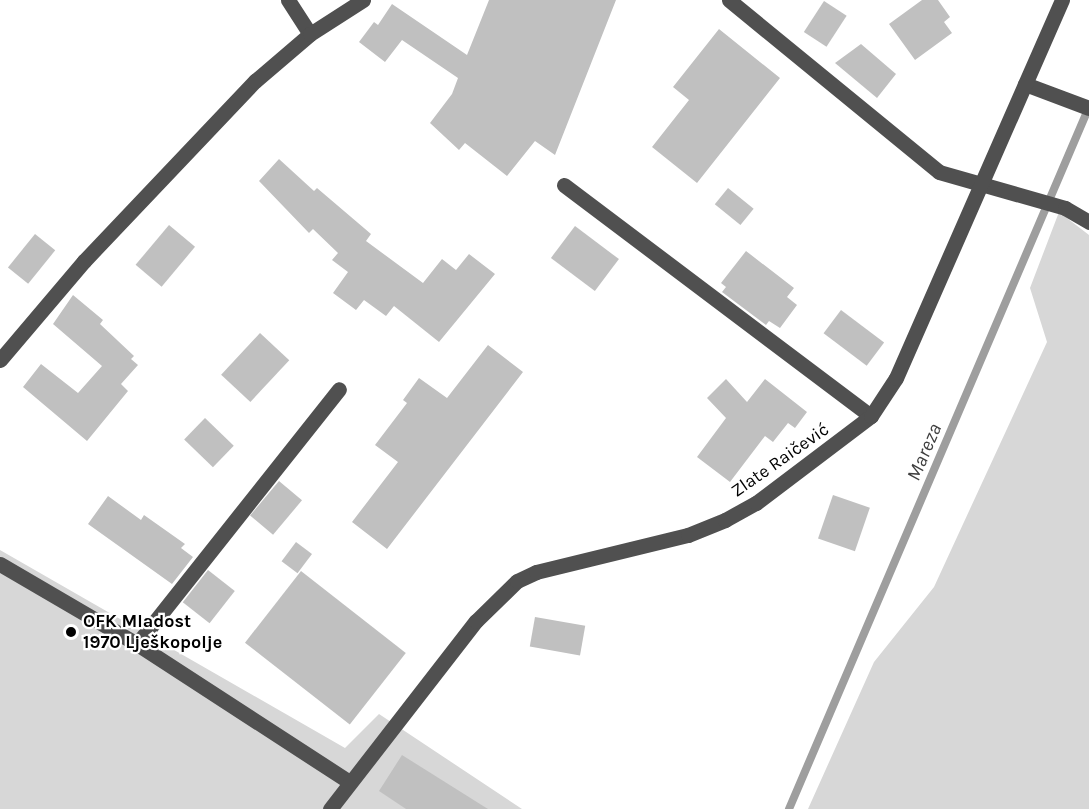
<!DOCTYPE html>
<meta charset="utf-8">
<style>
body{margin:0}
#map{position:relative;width:1089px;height:809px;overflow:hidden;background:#fff;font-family:Karla,sans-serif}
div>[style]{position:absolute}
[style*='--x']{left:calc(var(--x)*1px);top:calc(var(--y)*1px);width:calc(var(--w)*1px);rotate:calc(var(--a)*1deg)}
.green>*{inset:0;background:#d7d7d7}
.stream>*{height:8px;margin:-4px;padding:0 4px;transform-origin:4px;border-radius:4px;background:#9e9e9e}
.building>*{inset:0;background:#c0c0c0;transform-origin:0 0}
.minor>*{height:15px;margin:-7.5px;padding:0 7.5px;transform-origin:7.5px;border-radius:7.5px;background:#505050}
.dots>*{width:16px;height:16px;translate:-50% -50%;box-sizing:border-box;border:3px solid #fff;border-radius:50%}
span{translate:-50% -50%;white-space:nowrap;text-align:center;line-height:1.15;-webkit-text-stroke:4.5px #fff;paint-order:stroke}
.street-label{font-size:18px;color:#000}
.poi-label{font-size:18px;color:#000;font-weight:700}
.left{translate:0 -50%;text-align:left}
.water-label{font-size:20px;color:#3f3f3f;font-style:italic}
</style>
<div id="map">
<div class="green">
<i style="clip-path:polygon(1059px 212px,1089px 235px,1089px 809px,808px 809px,874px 662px,934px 587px,1047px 342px,1030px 288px)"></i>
<i style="clip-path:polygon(0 550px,345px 748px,379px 714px,522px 809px,0 809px)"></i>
</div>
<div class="stream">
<i style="--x:789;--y:809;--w:763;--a:-66.86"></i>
</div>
<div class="building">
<i style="clip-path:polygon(489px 0,616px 0,555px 155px,535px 141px,507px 176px,465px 143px,459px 150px,430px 123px,452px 94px,458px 78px,402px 40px,385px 62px,359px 42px,374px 22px,378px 25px,392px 4px,467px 55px)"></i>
<i style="clip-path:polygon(922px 0,938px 0,950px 17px,944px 22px,952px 33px,915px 60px,889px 24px)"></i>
<i style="left:824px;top:1px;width:27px;height:37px;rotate:33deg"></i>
<i style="clip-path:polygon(719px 29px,780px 78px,697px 183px,652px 147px,689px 100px,673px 87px)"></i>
<i style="clip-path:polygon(861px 44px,896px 74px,877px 98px,835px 63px)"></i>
<i style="clip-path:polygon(279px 159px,314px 191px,317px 188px,371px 234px,366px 241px,423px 283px,442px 259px,456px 270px,469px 254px,495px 274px,439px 342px,394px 306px,386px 316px,364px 300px,356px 310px,333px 293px,348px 272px,332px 260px,338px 253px,313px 229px,309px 233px,259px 181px)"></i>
<i style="left:728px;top:188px;width:33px;height:21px;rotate:39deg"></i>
<i style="left:169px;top:225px;width:34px;height:52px;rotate:40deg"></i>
<i style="left:575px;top:226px;width:55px;height:40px;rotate:37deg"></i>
<i style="left:35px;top:234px;width:26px;height:43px;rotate:39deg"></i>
<i style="clip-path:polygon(746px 251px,794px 288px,787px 297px,797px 305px,780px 328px,769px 321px,766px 325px,722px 292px,726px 287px,721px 283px)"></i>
<i style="clip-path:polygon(73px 295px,103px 320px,100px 324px,134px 356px,131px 359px,138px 365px,121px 384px,128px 391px,87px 441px,23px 387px,41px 364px,78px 393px,102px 366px,53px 324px)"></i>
<i style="left:841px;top:310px;width:54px;height:29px;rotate:37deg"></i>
<i style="left:260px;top:333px;width:40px;height:57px;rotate:43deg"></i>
<i style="clip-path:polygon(488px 345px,523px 372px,387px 549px,352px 522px,398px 462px,375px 445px,407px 403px,403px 400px,419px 378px,447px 398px)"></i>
<i style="clip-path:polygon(726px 379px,747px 402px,765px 379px,807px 412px,795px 428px,788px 423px,773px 442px,765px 436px,730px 482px,697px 457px,726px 418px,707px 398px)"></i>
<i style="left:205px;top:418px;width:40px;height:30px;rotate:44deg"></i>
<i style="left:279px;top:481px;width:30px;height:45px;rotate:40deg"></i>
<i style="left:833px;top:495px;width:39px;height:46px;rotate:19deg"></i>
<i style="clip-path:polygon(108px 496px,141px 520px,144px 515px,185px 544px,181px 548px,193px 557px,172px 584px,88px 524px)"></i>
<i style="left:296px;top:542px;width:20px;height:24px;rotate:37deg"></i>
<i style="left:208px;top:570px;width:34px;height:41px;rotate:38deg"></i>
<i style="left:301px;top:571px;width:133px;height:91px;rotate:38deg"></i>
<i style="left:535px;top:617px;width:51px;height:30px;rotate:10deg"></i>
<i style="clip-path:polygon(402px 755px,488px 809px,406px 809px,379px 791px)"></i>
</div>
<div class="minor">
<i style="--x:288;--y:0;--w:40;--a:57.1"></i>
<i style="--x:729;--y:0;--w:271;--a:39.3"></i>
<i style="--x:939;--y:172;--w:131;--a:15.9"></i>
<i style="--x:1065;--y:208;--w:28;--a:30"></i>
<i style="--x:1025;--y:84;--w:68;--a:20.6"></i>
<i style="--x:564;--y:185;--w:384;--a:37"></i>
<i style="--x:0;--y:360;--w:130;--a:-49.7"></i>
<i style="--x:84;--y:261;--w:248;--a:-46.5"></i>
<i style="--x:255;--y:81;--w:72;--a:-40.5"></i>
<i style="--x:310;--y:34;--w:63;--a:-32.7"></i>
<i style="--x:0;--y:564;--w:159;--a:30.3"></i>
<i style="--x:137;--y:644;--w:252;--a:33"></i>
<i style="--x:137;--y:644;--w:325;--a:-51.6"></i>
<i style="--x:330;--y:809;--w:238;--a:-52.2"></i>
<i style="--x:476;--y:621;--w:57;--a:-44.3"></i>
<i style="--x:517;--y:581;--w:21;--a:-25"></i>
<i style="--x:536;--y:572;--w:156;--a:-13.7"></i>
<i style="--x:688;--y:535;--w:40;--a:-22"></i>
<i style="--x:725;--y:520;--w:35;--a:-29"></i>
<i style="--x:756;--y:503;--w:144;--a:-37.1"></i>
<i style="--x:871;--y:416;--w:45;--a:-56.7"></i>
<i style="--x:896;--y:378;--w:413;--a:-66.3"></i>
</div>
<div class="dots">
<i style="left:71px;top:632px;background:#000"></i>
</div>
<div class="street-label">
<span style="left:780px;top:460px;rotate:-35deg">Zlate Raičević</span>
</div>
<div class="poi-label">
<span class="left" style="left:83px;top:632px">OFK Mladost<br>1970 Lješkopolje</span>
</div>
<div class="water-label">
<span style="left:924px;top:452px;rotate:-67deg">Mareza</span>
</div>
</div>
